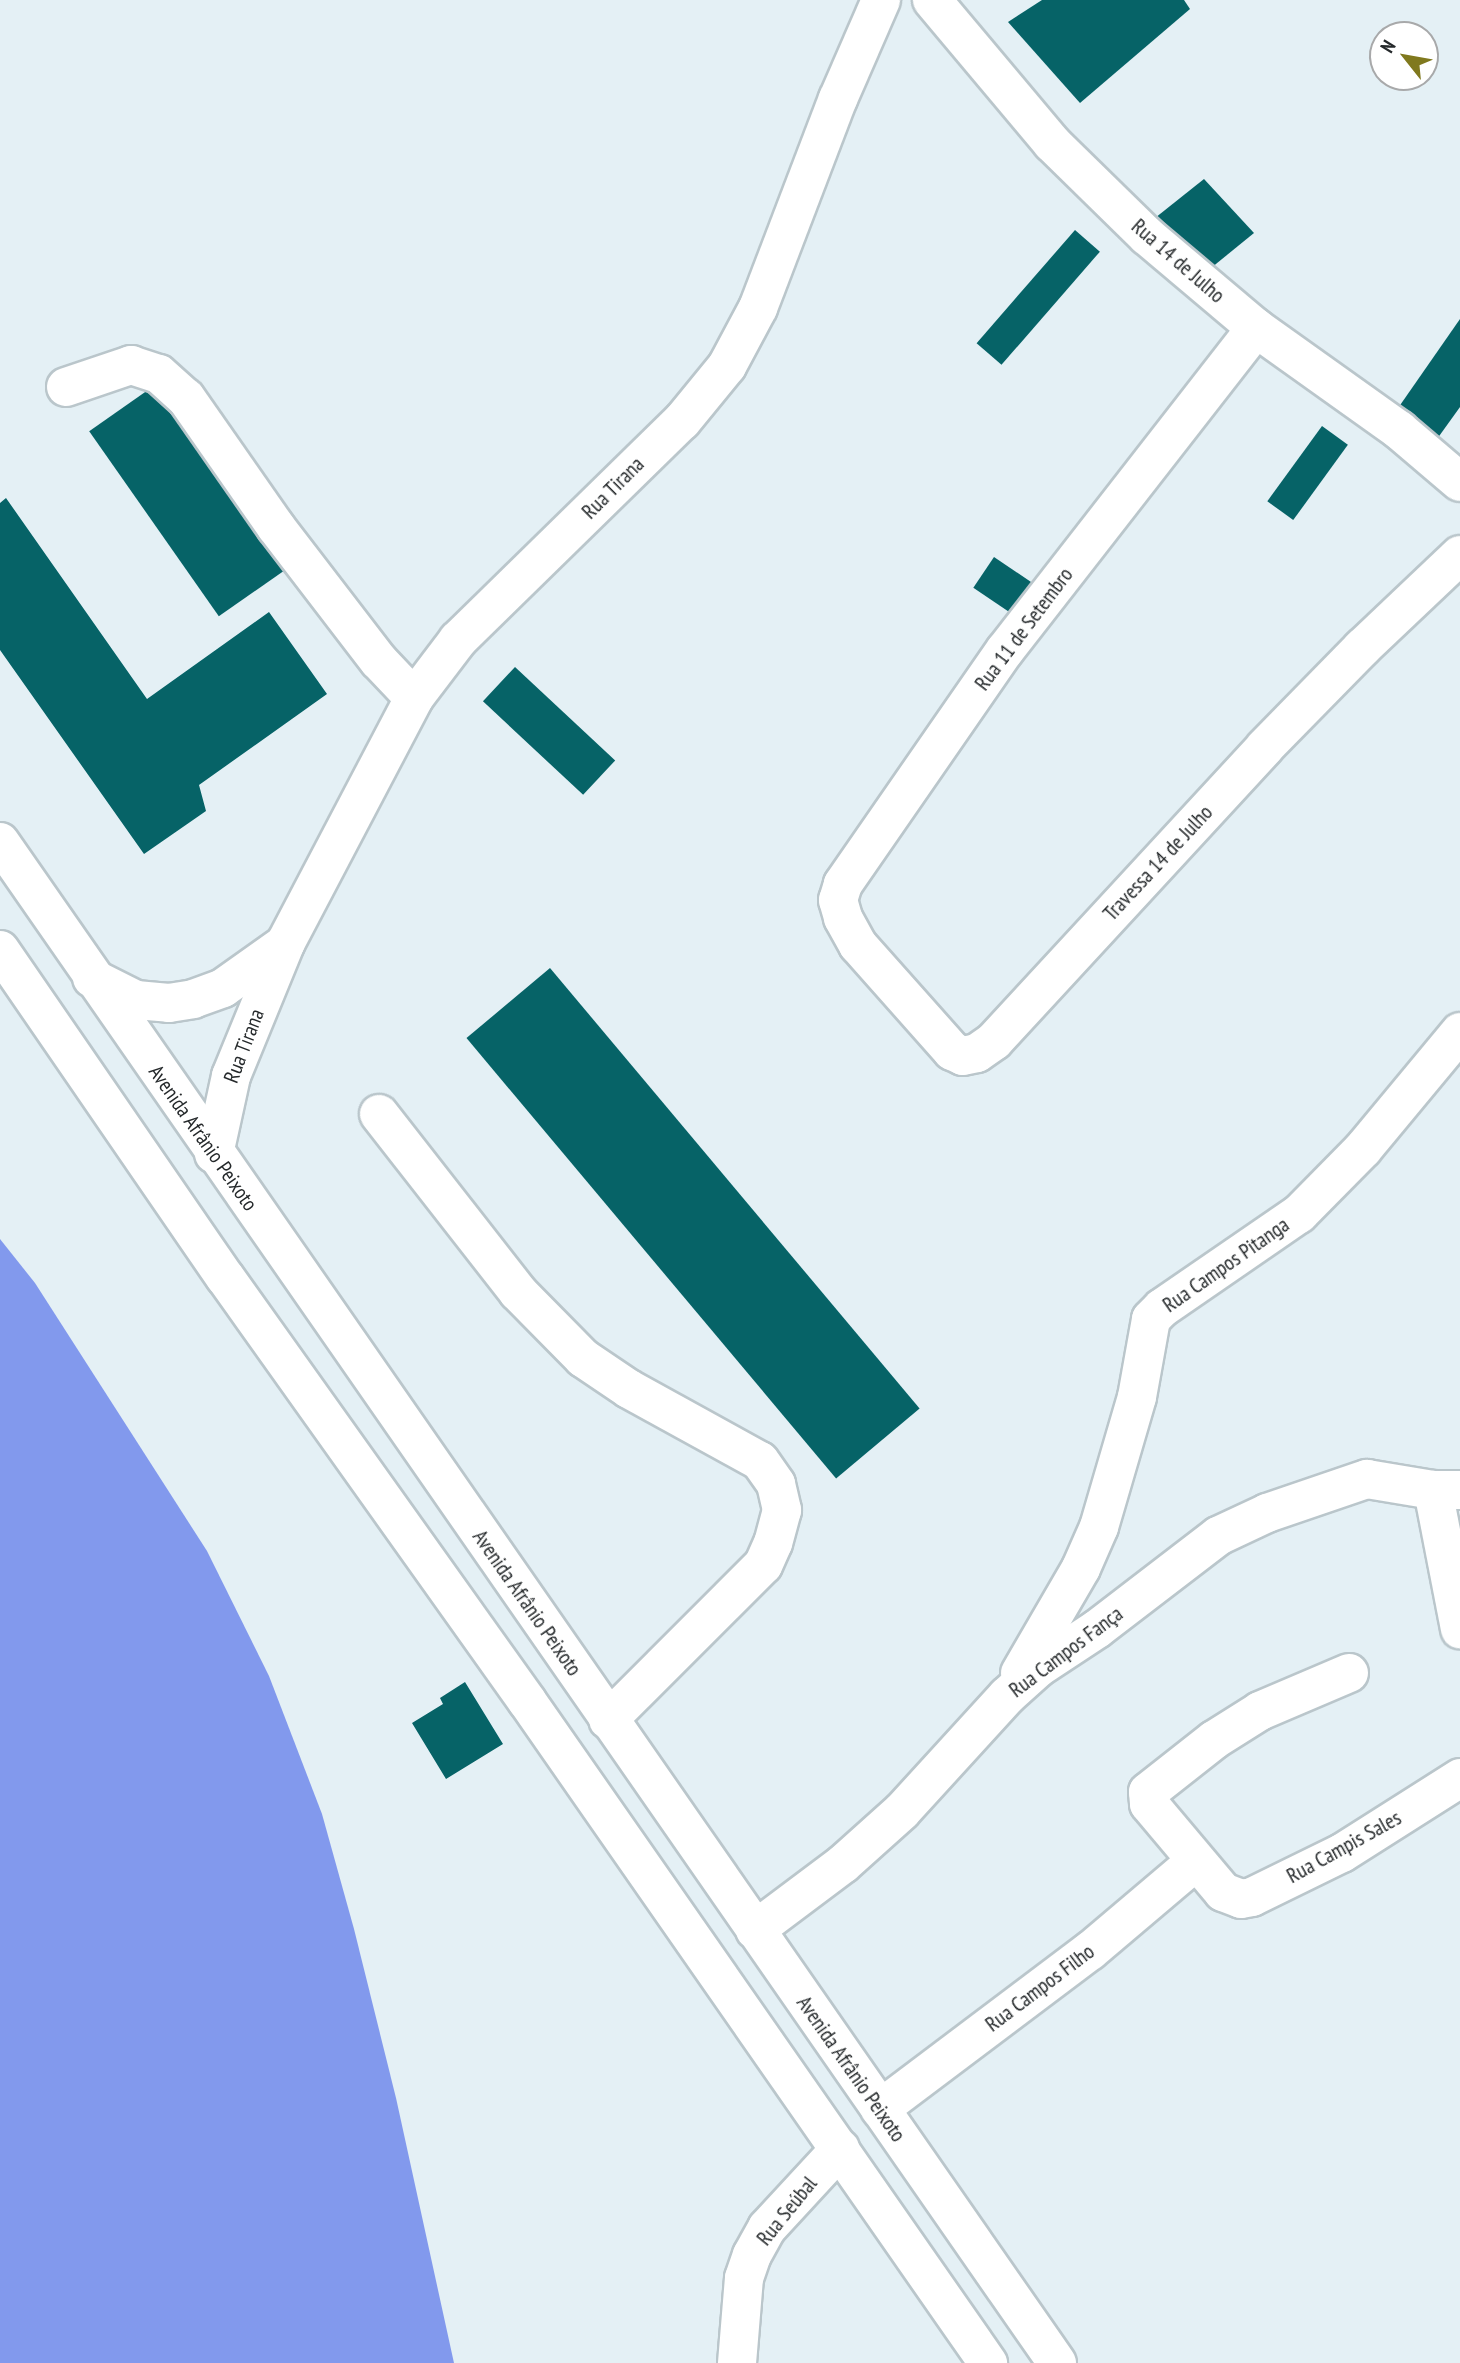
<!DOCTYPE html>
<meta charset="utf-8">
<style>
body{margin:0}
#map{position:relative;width:1460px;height:2363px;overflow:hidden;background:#e4f0f5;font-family:"PT Sans Narrow",sans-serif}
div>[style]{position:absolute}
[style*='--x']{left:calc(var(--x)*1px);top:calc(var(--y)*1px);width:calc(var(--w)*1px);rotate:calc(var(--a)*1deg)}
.water>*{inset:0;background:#8299ed}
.building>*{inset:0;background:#066367;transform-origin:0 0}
.roads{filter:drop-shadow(2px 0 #bac6cb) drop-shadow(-2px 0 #bac6cb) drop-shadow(0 2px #bac6cb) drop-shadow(0 -2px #bac6cb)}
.minor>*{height:38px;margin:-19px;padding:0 19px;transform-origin:19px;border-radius:19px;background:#fff}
.major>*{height:38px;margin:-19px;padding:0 19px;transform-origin:19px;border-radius:19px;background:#fff}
span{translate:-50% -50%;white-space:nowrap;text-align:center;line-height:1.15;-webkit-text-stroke:7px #fff;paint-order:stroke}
.street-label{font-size:21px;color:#25292b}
.north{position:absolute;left:1369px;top:21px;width:70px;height:70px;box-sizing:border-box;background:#fff;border:2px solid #a8a9aa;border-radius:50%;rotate:301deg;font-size:19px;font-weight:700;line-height:28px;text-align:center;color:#25292b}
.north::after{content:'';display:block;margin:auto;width:24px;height:32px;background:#80791e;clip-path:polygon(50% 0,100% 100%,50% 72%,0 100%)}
</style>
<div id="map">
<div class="water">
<i style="clip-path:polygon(0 1239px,35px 1283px,207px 1551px,269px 1676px,322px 1814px,354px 1929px,396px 2098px,454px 2363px,0 2363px)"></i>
</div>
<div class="building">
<i style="clip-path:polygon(1042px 0,1184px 0,1190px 9px,1080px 103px,1008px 22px)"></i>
<i style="clip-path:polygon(1204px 179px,1254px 233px,1211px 268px,1155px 218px)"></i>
<i style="left:1075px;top:230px;width:33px;height:150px;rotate:41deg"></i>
<i style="clip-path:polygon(1460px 319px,1460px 407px,1437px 439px,1396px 411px)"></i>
<i style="left:158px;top:383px;width:226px;height:84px;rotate:55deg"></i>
<i style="left:1322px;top:426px;width:32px;height:93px;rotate:36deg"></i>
<i style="clip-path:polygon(6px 498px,147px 699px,269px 612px,327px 694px,199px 785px,206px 811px,144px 854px,0 650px,0 503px)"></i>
<i style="left:994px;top:557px;width:50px;height:37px;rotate:34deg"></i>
<i style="left:515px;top:667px;width:137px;height:47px;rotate:43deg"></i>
<i style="left:550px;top:968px;width:575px;height:109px;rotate:50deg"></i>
<i style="clip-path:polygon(465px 1682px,503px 1744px,446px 1779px,412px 1723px,443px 1704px,440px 1698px)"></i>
</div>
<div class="roads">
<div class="minor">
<i style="--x:932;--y:0;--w:187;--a:50"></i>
<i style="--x:1052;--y:143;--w:133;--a:44.4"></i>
<i style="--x:1147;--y:236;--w:143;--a:40.2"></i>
<i style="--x:1256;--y:328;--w:176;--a:35.5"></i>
<i style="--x:1399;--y:430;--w:80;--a:40.4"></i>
<i style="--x:1256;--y:328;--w:408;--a:127.9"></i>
<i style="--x:1005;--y:650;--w:285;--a:124.7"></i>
<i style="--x:843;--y:884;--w:17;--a:107"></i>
<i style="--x:838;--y:900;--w:19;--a:74"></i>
<i style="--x:843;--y:918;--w:31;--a:61"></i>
<i style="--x:858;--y:945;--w:142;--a:48.4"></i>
<i style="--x:952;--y:1051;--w:12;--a:24"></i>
<i style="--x:963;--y:1056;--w:14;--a:-12"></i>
<i style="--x:977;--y:1053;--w:21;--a:-35"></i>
<i style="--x:994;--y:1041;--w:400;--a:-47.3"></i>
<i style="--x:1265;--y:747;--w:139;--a:-45.6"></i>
<i style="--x:1362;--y:648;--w:135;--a:-43.5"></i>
<i style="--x:66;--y:387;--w:69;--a:-18.7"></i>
<i style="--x:131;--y:365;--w:29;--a:18"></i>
<i style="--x:159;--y:374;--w:36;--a:42"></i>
<i style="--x:186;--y:398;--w:157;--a:55.1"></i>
<i style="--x:276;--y:527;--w:169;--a:52.5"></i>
<i style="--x:379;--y:661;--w:51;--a:46.6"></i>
<i style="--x:92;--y:978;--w:49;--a:26.6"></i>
<i style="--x:136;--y:1000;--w:33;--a:5"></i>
<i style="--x:169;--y:1003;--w:24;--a:-9"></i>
<i style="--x:193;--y:999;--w:32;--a:-20"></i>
<i style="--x:223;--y:988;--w:76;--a:-35.4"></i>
<i style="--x:379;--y:1114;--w:226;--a:52"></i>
<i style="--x:518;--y:1292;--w:93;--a:45.4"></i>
<i style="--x:583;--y:1358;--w:55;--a:34"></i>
<i style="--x:629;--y:1389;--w:149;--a:28.8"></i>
<i style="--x:760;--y:1461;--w:28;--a:55"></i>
<i style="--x:776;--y:1484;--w:27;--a:77"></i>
<i style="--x:782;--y:1510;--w:34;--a:105"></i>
<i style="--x:773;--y:1543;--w:24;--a:114"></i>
<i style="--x:763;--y:1565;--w:219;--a:135"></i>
<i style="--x:214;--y:1154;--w:80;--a:-77.7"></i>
<i style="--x:231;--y:1076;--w:145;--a:-67.7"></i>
<i style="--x:286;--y:942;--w:276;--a:-62.3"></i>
<i style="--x:414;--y:698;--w:73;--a:-52.8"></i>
<i style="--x:458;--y:640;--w:313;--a:-44.4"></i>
<i style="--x:682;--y:421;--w:71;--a:-50.7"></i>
<i style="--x:727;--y:366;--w:66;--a:-61.9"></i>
<i style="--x:758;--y:308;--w:224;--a:-69.1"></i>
<i style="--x:838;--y:99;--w:108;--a:-66.5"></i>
<i style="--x:1433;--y:1490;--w:142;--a:79"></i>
<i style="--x:1020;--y:1673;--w:121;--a:-59.8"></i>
<i style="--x:1081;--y:1568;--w:45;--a:-66.3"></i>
<i style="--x:1099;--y:1527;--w:135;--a:-73.7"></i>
<i style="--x:1137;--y:1397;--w:79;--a:-79.8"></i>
<i style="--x:1151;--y:1319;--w:16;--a:-45"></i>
<i style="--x:1162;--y:1308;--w:166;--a:-34.5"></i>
<i style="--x:1299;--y:1214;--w:91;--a:-45.4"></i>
<i style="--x:1363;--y:1149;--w:152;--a:-50.3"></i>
<i style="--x:1349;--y:1673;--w:97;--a:156.9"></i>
<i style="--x:1260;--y:1711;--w:54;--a:147.8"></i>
<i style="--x:1214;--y:1740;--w:84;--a:141.8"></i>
<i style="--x:1148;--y:1792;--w:12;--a:85"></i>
<i style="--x:1149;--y:1804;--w:115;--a:49.9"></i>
<i style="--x:1223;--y:1892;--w:19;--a:21"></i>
<i style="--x:1241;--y:1899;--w:11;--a:-10"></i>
<i style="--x:1252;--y:1897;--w:100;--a:-26.1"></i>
<i style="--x:1342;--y:1853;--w:140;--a:-32.4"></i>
<i style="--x:755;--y:1930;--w:110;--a:-36.9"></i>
<i style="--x:843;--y:1864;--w:79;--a:-41.9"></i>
<i style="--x:902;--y:1811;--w:156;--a:-47.6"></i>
<i style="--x:1007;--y:1696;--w:42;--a:-42.1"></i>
<i style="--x:1038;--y:1668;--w:71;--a:-33.5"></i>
<i style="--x:1097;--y:1629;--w:153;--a:-37.5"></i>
<i style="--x:1218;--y:1536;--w:54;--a:-25.1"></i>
<i style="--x:1267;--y:1513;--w:106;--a:-18.8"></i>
<i style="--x:1367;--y:1479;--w:67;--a:9.5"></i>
<i style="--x:1433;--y:1490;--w:27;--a:0"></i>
<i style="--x:880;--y:2109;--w:263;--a:-37"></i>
<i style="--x:1090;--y:1951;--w:138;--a:-40.3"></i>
<i style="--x:737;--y:2363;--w:85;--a:-85.3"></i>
<i style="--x:744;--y:2278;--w:24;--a:-71"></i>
<i style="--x:752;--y:2255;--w:31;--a:-61"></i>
<i style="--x:767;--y:2228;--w:108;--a:-47.3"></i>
</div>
<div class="major">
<i style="--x:0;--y:842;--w:1852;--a:55.2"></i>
<i style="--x:0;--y:950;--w:397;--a:55.5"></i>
<i style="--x:225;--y:1277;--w:521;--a:54.54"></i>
<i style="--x:527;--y:1701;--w:807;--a:55.15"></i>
</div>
</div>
<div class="street-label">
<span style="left:1178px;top:261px;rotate:41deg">Rua 14 de Julho</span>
<span style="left:613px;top:488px;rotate:-45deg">Rua Tirana</span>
<span style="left:1024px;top:629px;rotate:-53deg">Rua 11 de Setembro</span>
<span style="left:1158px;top:863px;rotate:-47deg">Travessa 14 de Julho</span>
<span style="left:244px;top:1046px;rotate:-69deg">Rua Tirana</span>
<span style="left:203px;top:1138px;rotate:55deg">Avenida Afrânio Peixoto</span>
<span style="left:1226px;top:1265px;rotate:-35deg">Rua Campos Pitanga</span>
<span style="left:527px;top:1603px;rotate:55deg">Avenida Afrânio Peixoto</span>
<span style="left:1066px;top:1652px;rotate:-37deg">Rua Campos Fança</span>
<span style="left:1344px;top:1847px;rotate:-29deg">Rua Campis Sales</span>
<span style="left:1040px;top:1988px;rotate:-37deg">Rua Campos Filho</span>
<span style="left:851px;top:2069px;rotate:55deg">Avenida Afrânio Peixoto</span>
<span style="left:787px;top:2211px;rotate:-51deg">Rua Seúbal</span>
</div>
<div class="north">N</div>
</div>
